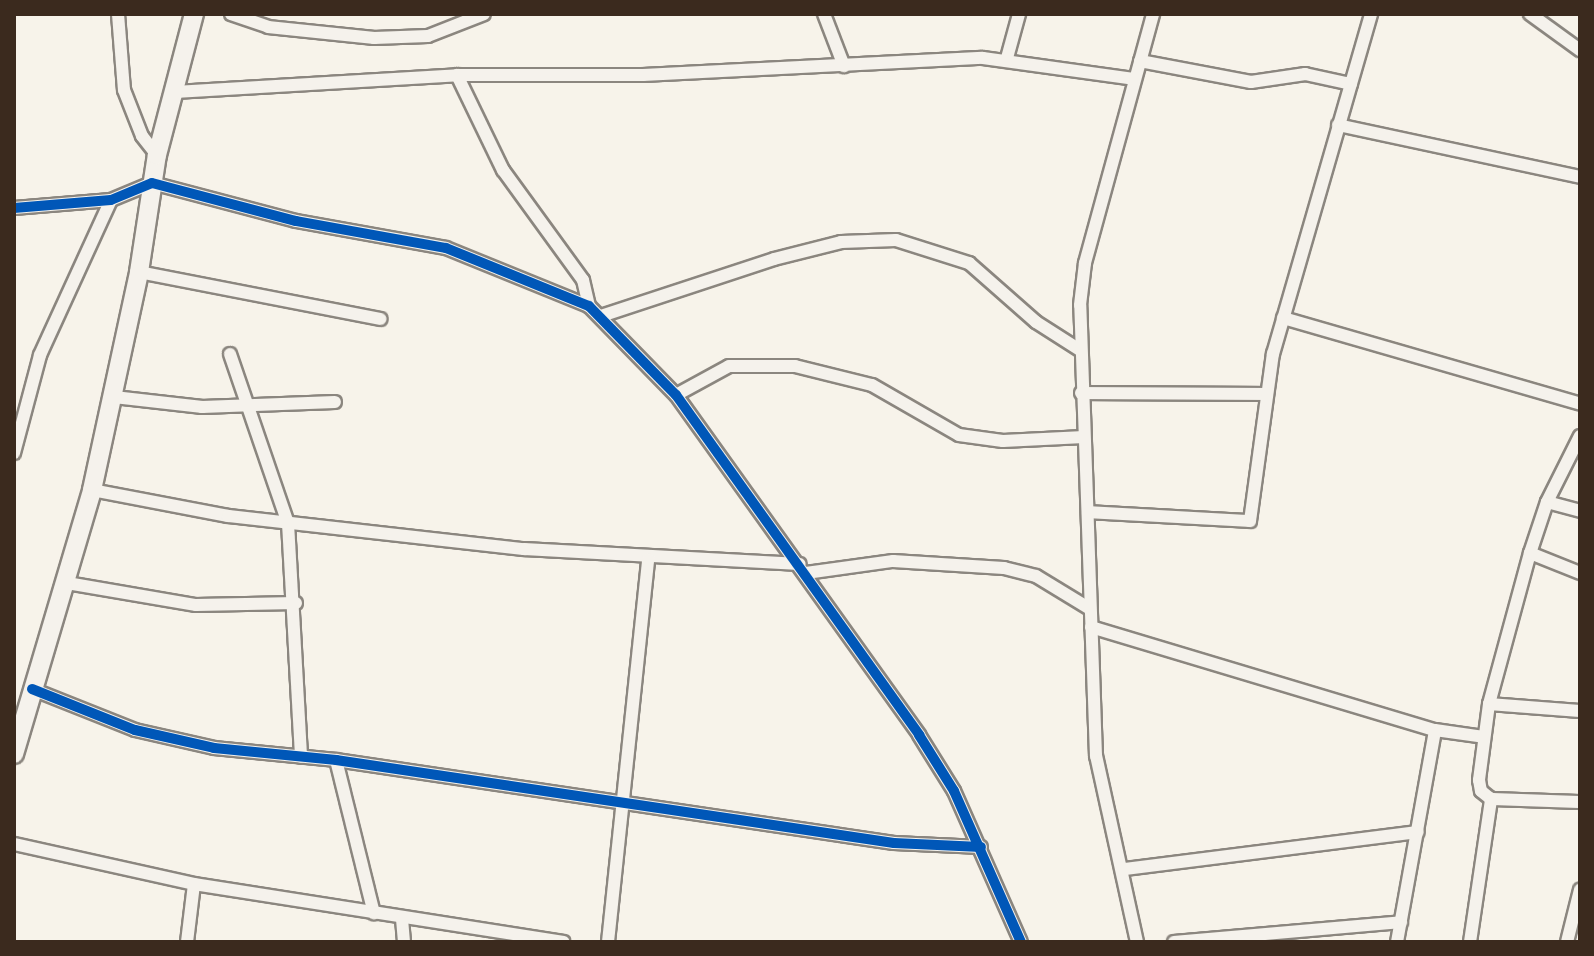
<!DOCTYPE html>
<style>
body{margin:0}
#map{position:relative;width:1594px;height:956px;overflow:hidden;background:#f7f3ea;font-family:Mynerve,sans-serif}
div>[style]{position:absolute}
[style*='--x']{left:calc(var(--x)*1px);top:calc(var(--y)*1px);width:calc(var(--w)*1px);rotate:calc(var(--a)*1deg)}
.roads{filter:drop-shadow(2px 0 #8b867f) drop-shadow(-2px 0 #8b867f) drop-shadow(0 2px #8b867f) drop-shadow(0 -2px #8b867f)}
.street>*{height:12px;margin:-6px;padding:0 6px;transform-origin:6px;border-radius:6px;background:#f5f2ec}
.secondary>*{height:18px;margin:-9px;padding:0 9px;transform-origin:9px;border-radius:9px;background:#f5f2ec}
.cycleway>*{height:10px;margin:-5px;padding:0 5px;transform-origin:5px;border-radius:5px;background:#0057b8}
span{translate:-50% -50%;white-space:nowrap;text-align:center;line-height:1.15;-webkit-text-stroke:8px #fcf5e5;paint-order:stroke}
.frame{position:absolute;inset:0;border:16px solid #3b2a1e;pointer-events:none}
</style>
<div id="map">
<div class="roads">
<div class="street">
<i style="--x:118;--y:14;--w:76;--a:85.5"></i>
<i style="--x:124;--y:90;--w:49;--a:68.6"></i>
<i style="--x:142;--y:136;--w:24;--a:52"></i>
<i style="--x:231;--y:14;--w:39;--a:19"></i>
<i style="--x:268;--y:27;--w:107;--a:5.9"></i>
<i style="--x:374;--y:38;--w:54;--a:-2.1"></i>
<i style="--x:428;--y:36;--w:60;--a:-21.4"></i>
<i style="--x:824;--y:14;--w:56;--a:69"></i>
<i style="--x:1530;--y:14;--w:62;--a:35.8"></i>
<i style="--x:1007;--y:58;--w:46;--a:-74.7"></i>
<i style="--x:1140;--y:61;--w:113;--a:10.7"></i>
<i style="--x:1251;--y:82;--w:55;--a:-8.4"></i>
<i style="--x:1305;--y:74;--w:47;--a:12.3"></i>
<i style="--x:457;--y:75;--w:106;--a:64.2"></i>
<i style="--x:503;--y:170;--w:136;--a:54"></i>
<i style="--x:583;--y:280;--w:27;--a:77"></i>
<i style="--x:175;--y:92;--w:283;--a:-3.4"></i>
<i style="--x:457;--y:75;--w:186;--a:0"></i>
<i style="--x:643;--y:75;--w:340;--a:-2.9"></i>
<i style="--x:983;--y:58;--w:152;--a:7.9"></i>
<i style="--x:1338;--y:125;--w:248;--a:12.1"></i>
<i style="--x:14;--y:208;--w:97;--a:-4.7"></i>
<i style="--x:111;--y:200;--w:44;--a:-22.5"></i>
<i style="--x:152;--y:183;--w:149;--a:14.8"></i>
<i style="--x:296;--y:221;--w:152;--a:10.2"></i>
<i style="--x:446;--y:248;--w:154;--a:22.1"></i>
<i style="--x:589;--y:306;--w:124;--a:45.7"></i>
<i style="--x:676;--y:395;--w:418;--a:54.4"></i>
<i style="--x:919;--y:735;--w:66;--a:58"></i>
<i style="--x:954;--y:791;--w:165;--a:66.1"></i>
<i style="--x:139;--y:272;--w:246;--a:11"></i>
<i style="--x:601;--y:316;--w:182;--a:-18.2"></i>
<i style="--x:774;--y:259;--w:69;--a:-14.2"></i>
<i style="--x:841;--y:242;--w:55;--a:-2.1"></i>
<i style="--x:896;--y:240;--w:77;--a:17.5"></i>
<i style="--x:969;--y:263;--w:89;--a:41.4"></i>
<i style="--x:1036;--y:322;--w:52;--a:32.5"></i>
<i style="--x:1283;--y:318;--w:309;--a:16.1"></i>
<i style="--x:230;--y:354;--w:179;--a:71.1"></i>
<i style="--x:288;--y:523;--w:234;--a:86.8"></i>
<i style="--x:1081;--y:393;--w:185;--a:0.3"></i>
<i style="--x:676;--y:395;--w:60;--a:-28.7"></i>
<i style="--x:729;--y:366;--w:66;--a:0"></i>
<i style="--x:795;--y:366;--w:79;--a:13.9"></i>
<i style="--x:872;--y:385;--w:100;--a:29.9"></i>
<i style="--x:959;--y:435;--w:44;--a:7.8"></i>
<i style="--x:1003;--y:441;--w:81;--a:-2.8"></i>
<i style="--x:114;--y:397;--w:89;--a:6.5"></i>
<i style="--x:202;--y:407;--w:133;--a:-2.2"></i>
<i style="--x:1580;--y:436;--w:74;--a:116.6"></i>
<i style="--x:1547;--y:502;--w:54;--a:108.4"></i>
<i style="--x:1530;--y:553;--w:156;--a:105.2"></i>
<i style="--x:1489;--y:704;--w:77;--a:97.5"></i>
<i style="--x:1479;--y:780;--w:11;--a:80"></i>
<i style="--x:1481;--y:791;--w:13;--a:39"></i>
<i style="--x:1491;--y:799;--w:89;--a:1.9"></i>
<i style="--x:14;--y:453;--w:101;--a:-75.1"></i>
<i style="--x:40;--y:355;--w:170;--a:-65.4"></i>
<i style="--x:92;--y:490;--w:138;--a:10.8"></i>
<i style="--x:228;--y:516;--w:298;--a:6.4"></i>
<i style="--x:524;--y:549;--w:276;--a:3.1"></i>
<i style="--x:1547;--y:502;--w:34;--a:15"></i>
<i style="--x:1088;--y:512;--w:162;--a:3.2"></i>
<i style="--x:1250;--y:521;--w:169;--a:-82.2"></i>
<i style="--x:1273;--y:354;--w:354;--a:-73.9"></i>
<i style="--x:1530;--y:553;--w:54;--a:21.8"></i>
<i style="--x:806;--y:573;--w:88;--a:-7.9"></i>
<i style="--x:893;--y:561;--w:111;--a:3.6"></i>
<i style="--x:1004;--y:568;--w:33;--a:14"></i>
<i style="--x:1036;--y:576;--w:63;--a:31.4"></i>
<i style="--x:67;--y:583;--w:131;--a:9.7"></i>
<i style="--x:196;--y:605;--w:100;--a:-1.1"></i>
<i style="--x:1091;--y:627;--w:359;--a:16.7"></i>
<i style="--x:1435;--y:730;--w:49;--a:8.1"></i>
<i style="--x:32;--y:689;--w:111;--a:21.7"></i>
<i style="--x:135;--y:730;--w:81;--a:12.8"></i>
<i style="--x:214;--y:748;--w:123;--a:5.6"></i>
<i style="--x:336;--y:760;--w:564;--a:8.46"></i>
<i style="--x:894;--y:843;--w:87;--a:2.6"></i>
<i style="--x:1489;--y:704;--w:91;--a:4.4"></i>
<i style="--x:336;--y:760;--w:158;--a:76.1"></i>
<i style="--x:14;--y:844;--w:184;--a:12.5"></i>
<i style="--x:194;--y:884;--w:374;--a:8.9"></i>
<i style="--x:1125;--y:869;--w:295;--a:-7.2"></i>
<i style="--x:402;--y:919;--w:23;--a:85"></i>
<i style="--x:187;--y:942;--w:58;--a:-83.1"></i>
<i style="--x:608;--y:942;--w:385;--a:-84"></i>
<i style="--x:1137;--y:942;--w:190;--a:-102.4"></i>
<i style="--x:1096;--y:756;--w:451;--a:-92"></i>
<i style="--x:1080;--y:305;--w:42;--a:-83.2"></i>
<i style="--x:1085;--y:263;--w:258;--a:-74.7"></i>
<i style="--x:1174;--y:942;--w:228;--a:-5"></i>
<i style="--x:1397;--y:942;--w:215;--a:-79.8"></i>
<i style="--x:1470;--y:942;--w:145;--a:-81.6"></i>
<i style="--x:1567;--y:942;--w:54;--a:-76"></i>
</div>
<div class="secondary">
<i style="--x:14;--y:754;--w:275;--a:-73.5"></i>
<i style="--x:92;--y:490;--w:223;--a:-77.8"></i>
<i style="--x:139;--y:272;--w:118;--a:-81.3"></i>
<i style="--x:157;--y:155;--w:146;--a:-75.3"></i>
</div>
</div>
<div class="cycleway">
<i style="--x:14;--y:208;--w:97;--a:-4.7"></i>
<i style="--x:111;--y:200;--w:44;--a:-22.5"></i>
<i style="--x:152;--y:183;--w:149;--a:14.8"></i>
<i style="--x:296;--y:221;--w:152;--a:10.2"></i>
<i style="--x:446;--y:248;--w:154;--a:22.1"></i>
<i style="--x:589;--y:306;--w:124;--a:45.7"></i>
<i style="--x:676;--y:395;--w:418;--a:54.4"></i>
<i style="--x:919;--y:735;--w:66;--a:58"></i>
<i style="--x:954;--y:791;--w:165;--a:66.1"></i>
<i style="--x:32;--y:689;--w:111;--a:21.7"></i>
<i style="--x:135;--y:730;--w:81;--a:12.8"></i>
<i style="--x:214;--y:748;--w:123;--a:5.6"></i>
<i style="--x:336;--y:760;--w:564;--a:8.46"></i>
<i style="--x:894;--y:843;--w:87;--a:2.6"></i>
</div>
<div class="frame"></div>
</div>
